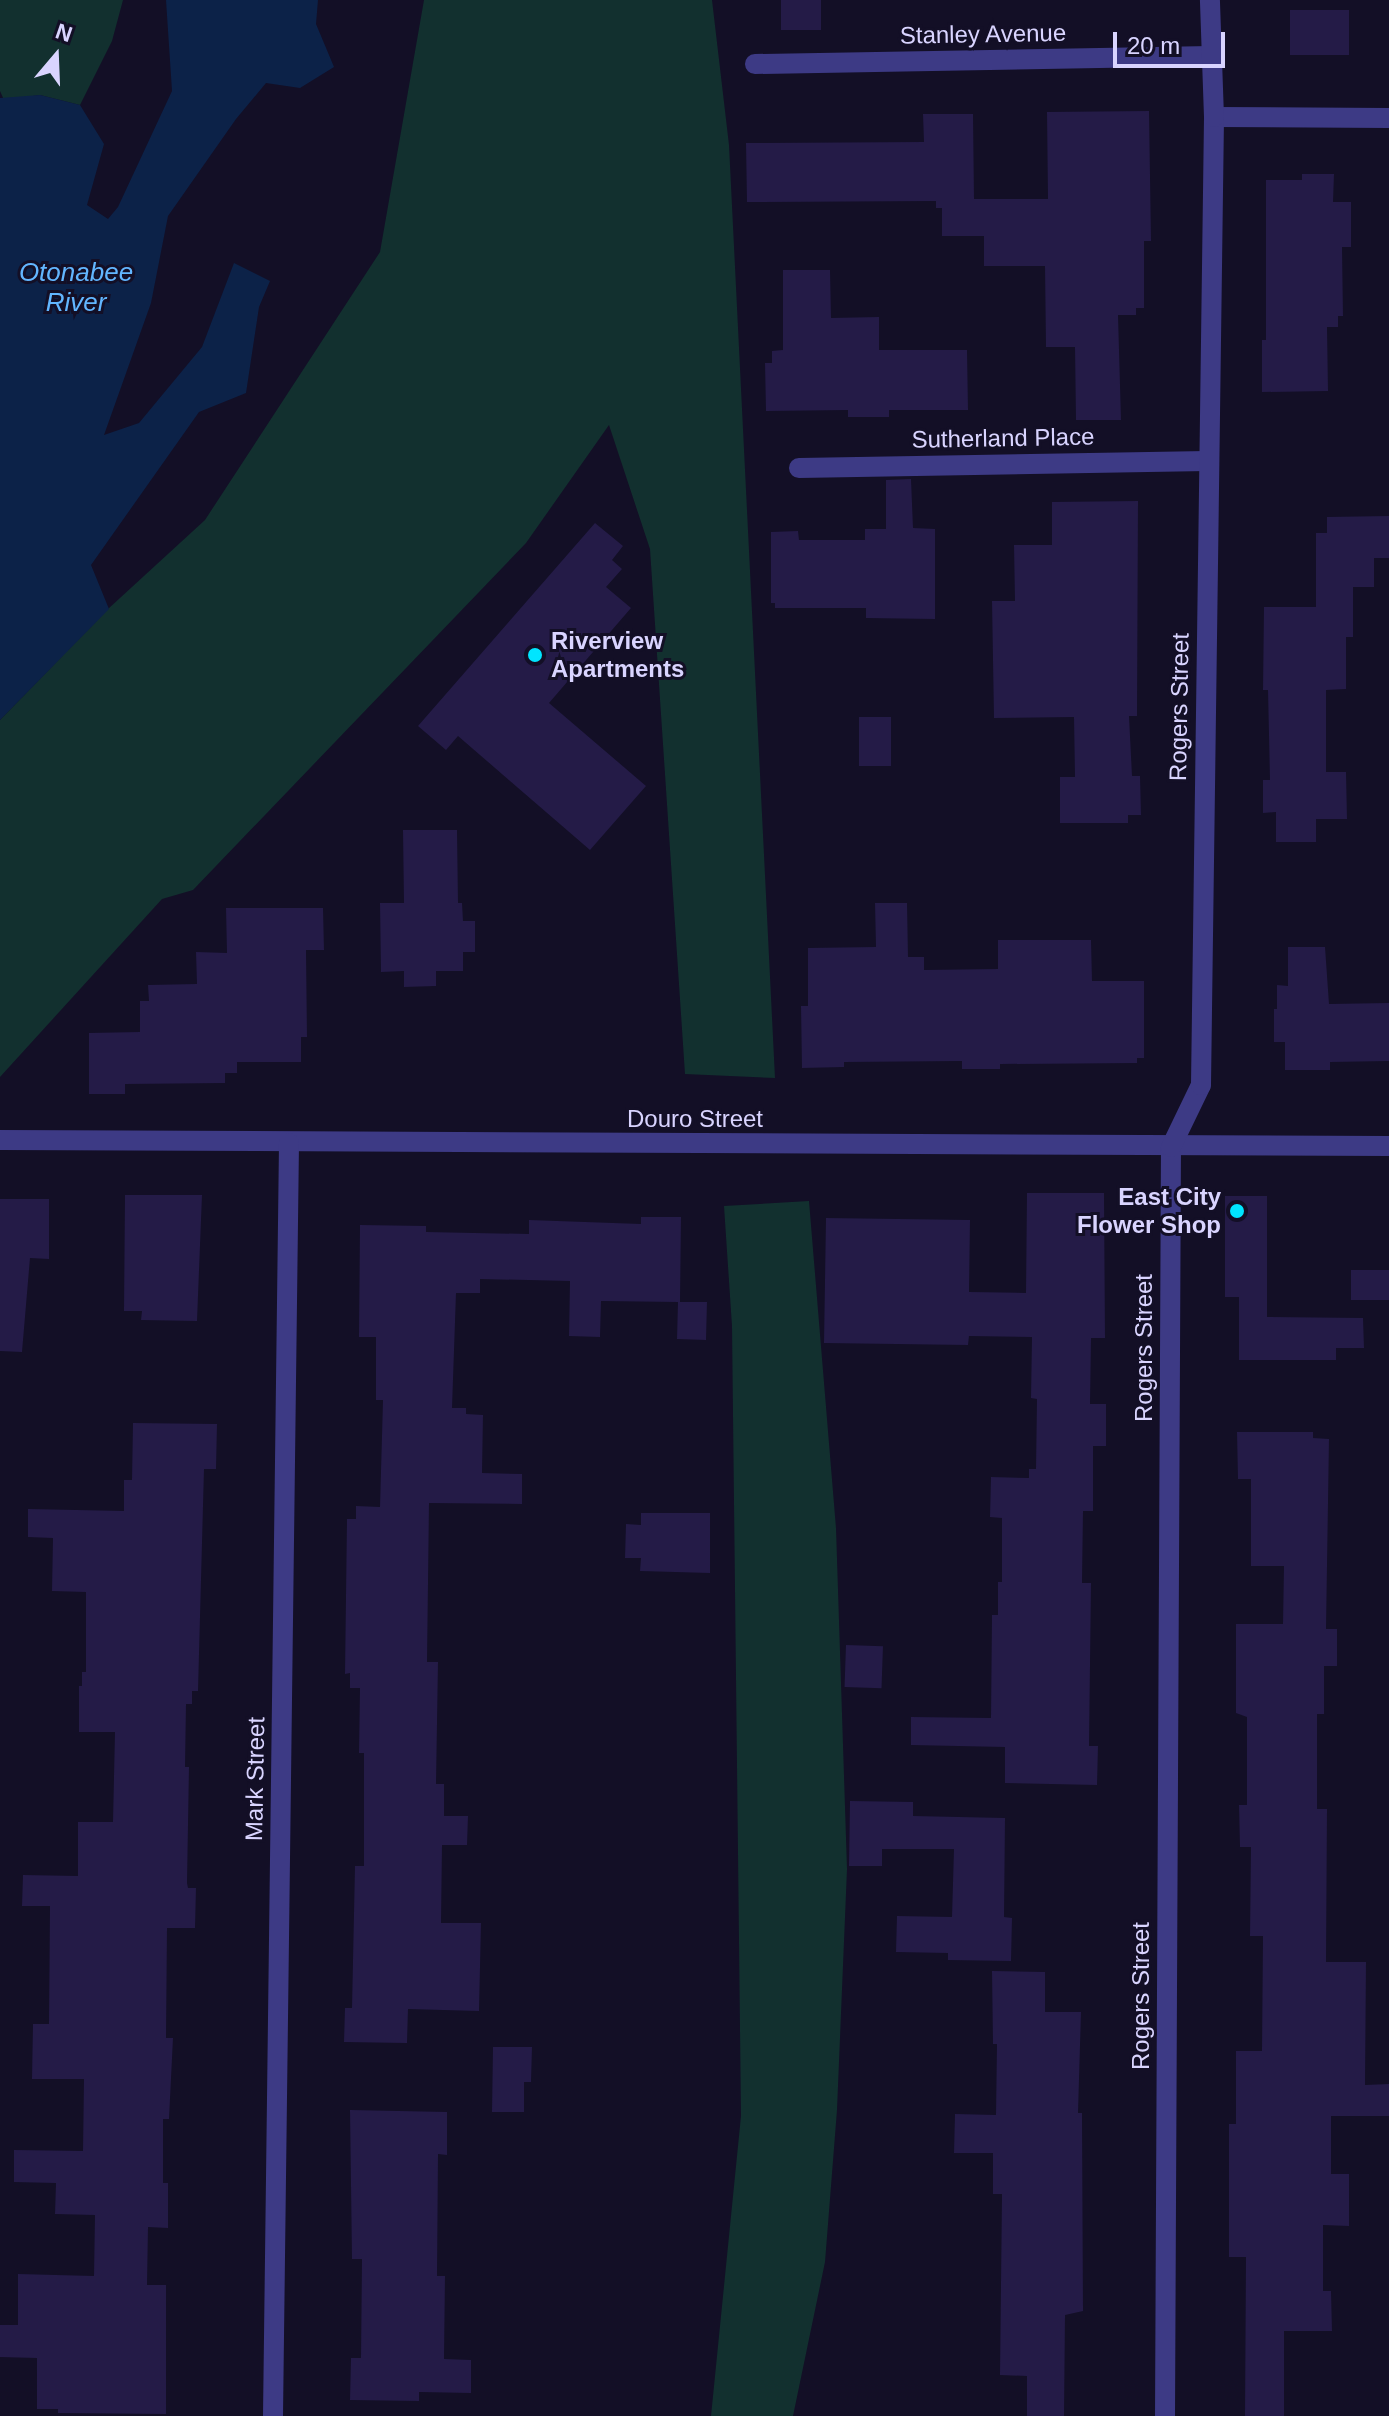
<!DOCTYPE html>
<style>
body{margin:0}
#map{position:relative;width:1389px;height:2416px;overflow:hidden;background:#130f26;font-family:Arial,sans-serif}
div>[style]{position:absolute}
[style*='--x']{left:calc(var(--x)*1px);top:calc(var(--y)*1px);width:calc(var(--w)*1px);rotate:calc(var(--a)*1deg)}
.green>*{inset:0;background:#12302f}
.water>*{inset:0;background:#0c2248}
.building>*{inset:0;background:#241b47;transform-origin:0 0}
.minor>*{height:20px;margin:-10px;padding:0 10px;transform-origin:10px;border-radius:10px;background:#3d3a85}
.dots>*{width:22px;height:22px;translate:-50% -50%;box-sizing:border-box;border:4px solid #130f26;border-radius:50%}
span{translate:-50% -50%;white-space:nowrap;text-align:center;line-height:1.15;-webkit-text-stroke:6px #130f26;paint-order:stroke}
.street-label{font-size:24px;color:#d9d4ff}
.poi-label{font-size:24px;color:#d9d4ff;font-weight:700}
.left{translate:0 -50%;text-align:left}
.right{translate:-100% -50%;text-align:right}
.water-label{font-size:26px;color:#62b6ff;font-style:italic}
.north{position:absolute;left:16px;top:16px;width:80px;height:80px;-webkit-text-stroke:6px #130f26;paint-order:stroke;rotate:19deg;font-size:22px;font-weight:700;line-height:32px;text-align:center;color:#d9d4ff}
.north::after{content:'';display:block;margin:auto;width:28px;height:36px;background:#d9d4ff;clip-path:polygon(50% 0,100% 100%,50% 72%,0 100%)}
.scale{position:absolute;left:1113px;top:32px;width:112px;height:36px;box-sizing:border-box;border:4px solid #d9d4ff;border-top:0;padding-left:10px;font-size:24px;line-height:28px;white-space:nowrap;color:#d9d4ff;-webkit-text-stroke:6px #130f26;paint-order:stroke}
</style>
<div id="map">
<div class="green">
<i style="clip-path:polygon(0 0,123px 0,112px 41px,80px 105px,40px 95px,4px 100px,0 91px)"></i>
<i style="clip-path:polygon(424px 0,712px 0,729px 145px,775px 1078px,685px 1074px,650px 549px,609px 425px,526px 543px,193px 890px,162px 899px,0 1077px,0 720px,108px 609px,205px 520px,380px 252px)"></i>
<i style="clip-path:polygon(809px 1201px,836px 1528px,847px 1869px,837px 2110px,825px 2262px,793px 2416px,711px 2416px,741px 2116px,732px 1326px,724px 1206px)"></i>
</div>
<div class="water">
<i style="clip-path:polygon(166px 0,318px 0,316px 24px,334px 67px,300px 88px,266px 83px,236px 119px,168px 216px,151px 303px,104px 435px,139px 423px,202px 347px,234px 263px,270px 281px,259px 307px,246px 393px,199px 412px,91px 565px,109px 609px,0 720px,0 98px,40px 95px,80px 105px,104px 144px,87px 205px,108px 219px,118px 207px,172px 91px)"></i>
</div>
<div class="building">
<i style="left:781px;top:0;width:40px;height:30px"></i>
<i style="left:1290px;top:10px;width:59px;height:45px"></i>
<i style="clip-path:polygon(1149px 111px,1151px 241px,1144px 241px,1144px 308px,1136px 308px,1136px 315px,1118px 315px,1121px 420px,1076px 420px,1075px 347px,1046px 347px,1045px 266px,984px 266px,984px 236px,942px 236px,942px 208px,936px 208px,936px 201px,747px 202px,746px 143px,924px 142px,923px 114px,973px 114px,974px 199px,1048px 199px,1047px 112px)"></i>
<i style="clip-path:polygon(1302px 174px,1334px 174px,1333px 202px,1351px 202px,1351px 247px,1342px 247px,1343px 316px,1338px 316px,1338px 327px,1327px 327px,1328px 391px,1262px 392px,1262px 340px,1266px 340px,1266px 180px,1302px 180px)"></i>
<i style="clip-path:polygon(783px 270px,830px 270px,831px 318px,879px 317px,879px 350px,967px 350px,968px 410px,889px 410px,889px 417px,848px 417px,848px 410px,766px 411px,765px 363px,772px 363px,772px 351px,783px 350px)"></i>
<i style="clip-path:polygon(911px 479px,913px 528px,935px 529px,935px 619px,866px 618px,866px 608px,775px 608px,775px 603px,771px 603px,771px 532px,798px 531px,799px 540px,865px 540px,865px 529px,886px 529px,886px 480px)"></i>
<i style="clip-path:polygon(1138px 501px,1137px 716px,1129px 716px,1132px 776px,1140px 776px,1141px 815px,1128px 815px,1128px 823px,1060px 823px,1060px 777px,1075px 777px,1074px 717px,994px 718px,992px 601px,1015px 601px,1014px 545px,1052px 545px,1052px 502px)"></i>
<i style="clip-path:polygon(1389px 516px,1389px 558px,1374px 558px,1374px 587px,1353px 587px,1353px 637px,1346px 637px,1346px 689px,1326px 690px,1326px 772px,1346px 772px,1347px 819px,1316px 819px,1316px 842px,1276px 842px,1276px 812px,1263px 813px,1263px 780px,1270px 780px,1268px 690px,1263px 690px,1264px 607px,1316px 607px,1316px 533px,1327px 533px,1327px 517px)"></i>
<i style="clip-path:polygon(595px 523px,623px 546px,612px 560px,622px 569px,606px 587px,631px 608px,549px 703px,646px 786px,590px 850px,458px 736px,446px 750px,418px 726px)"></i>
<i style="left:859px;top:717px;width:32px;height:49px"></i>
<i style="clip-path:polygon(403px 830px,457px 830px,458px 903px,462px 903px,463px 921px,475px 921px,475px 952px,463px 952px,463px 971px,436px 971px,436px 986px,404px 987px,404px 971px,381px 972px,380px 903px,404px 903px)"></i>
<i style="clip-path:polygon(875px 903px,907px 903px,908px 957px,924px 957px,924px 970px,998px 969px,998px 940px,1091px 940px,1092px 981px,1144px 981px,1144px 1058px,1137px 1058px,1137px 1063px,1000px 1064px,1000px 1069px,962px 1069px,962px 1061px,844px 1062px,844px 1067px,802px 1068px,801px 1006px,808px 1006px,808px 948px,876px 947px)"></i>
<i style="clip-path:polygon(226px 908px,323px 908px,324px 950px,306px 950px,307px 1037px,301px 1037px,301px 1062px,237px 1062px,237px 1073px,225px 1073px,225px 1083px,125px 1084px,125px 1094px,89px 1094px,89px 1033px,140px 1032px,140px 1001px,149px 1001px,148px 985px,197px 984px,196px 952px,227px 953px)"></i>
<i style="clip-path:polygon(1288px 947px,1325px 947px,1329px 1004px,1389px 1003px,1389px 1061px,1330px 1062px,1330px 1070px,1285px 1070px,1285px 1042px,1274px 1042px,1274px 1009px,1277px 1009px,1277px 985px,1288px 986px)"></i>
<i style="clip-path:polygon(1027px 1193px,1104px 1193px,1105px 1338px,1091px 1338px,1090px 1404px,1106px 1404px,1106px 1446px,1093px 1446px,1093px 1511px,1083px 1511px,1082px 1583px,1091px 1583px,1089px 1746px,1098px 1746px,1097px 1785px,1005px 1783px,1005px 1747px,911px 1745px,911px 1717px,991px 1718px,992px 1615px,998px 1615px,998px 1582px,1002px 1582px,1002px 1518px,990px 1517px,991px 1477px,1029px 1478px,1029px 1469px,1036px 1469px,1037px 1399px,1031px 1398px,1032px 1337px,969px 1336px,968px 1345px,824px 1343px,826px 1218px,970px 1220px,969px 1292px,1026px 1293px)"></i>
<i style="clip-path:polygon(125px 1195px,202px 1195px,197px 1321px,141px 1320px,142px 1311px,124px 1311px)"></i>
<i style="clip-path:polygon(1225px 1196px,1267px 1196px,1267px 1317px,1363px 1318px,1364px 1348px,1336px 1348px,1336px 1360px,1239px 1360px,1239px 1297px,1225px 1297px)"></i>
<i style="clip-path:polygon(0 1199px,49px 1199px,49px 1259px,30px 1258px,22px 1352px,0 1351px)"></i>
<i style="clip-path:polygon(641px 1217px,681px 1217px,680px 1302px,707px 1302px,706px 1340px,677px 1339px,678px 1302px,601px 1301px,600px 1337px,569px 1336px,570px 1281px,480px 1279px,480px 1293px,456px 1293px,452px 1408px,466px 1408px,466px 1414px,483px 1415px,482px 1473px,522px 1474px,522px 1504px,429px 1503px,427px 1662px,438px 1662px,436px 1784px,444px 1784px,444px 1816px,468px 1816px,467px 1845px,442px 1845px,441px 1923px,481px 1923px,479px 2011px,408px 2009px,407px 2043px,344px 2042px,345px 2008px,352px 2008px,355px 1866px,364px 1866px,364px 1753px,359px 1753px,360px 1688px,350px 1688px,350px 1673px,345px 1674px,347px 1519px,356px 1519px,356px 1506px,380px 1507px,383px 1400px,376px 1400px,376px 1337px,359px 1337px,360px 1225px,426px 1226px,426px 1232px,529px 1234px,529px 1220px,641px 1224px)"></i>
<i style="left:1351px;top:1270px;width:38px;height:30px"></i>
<i style="clip-path:polygon(133px 1423px,217px 1424px,216px 1469px,204px 1469px,198px 1691px,192px 1691px,192px 1704px,186px 1704px,185px 1767px,189px 1767px,187px 1883px,188px 1888px,196px 1888px,195px 1928px,167px 1928px,166px 2038px,173px 2038px,169px 2119px,163px 2119px,163px 2183px,168px 2183px,168px 2228px,148px 2227px,147px 2285px,166px 2285px,166px 2414px,58px 2413px,58px 2409px,37px 2409px,37px 2358px,0 2357px,0 2325px,18px 2325px,18px 2274px,94px 2276px,95px 2215px,55px 2214px,56px 2183px,14px 2182px,14px 2150px,83px 2151px,84px 2079px,32px 2079px,33px 2024px,49px 2024px,50px 1906px,22px 1906px,23px 1875px,78px 1876px,78px 1822px,113px 1822px,115px 1732px,79px 1732px,79px 1686px,82px 1686px,82px 1672px,86px 1672px,86px 1592px,52px 1591px,53px 1538px,28px 1537px,28px 1509px,124px 1511px,124px 1480px,132px 1480px)"></i>
<i style="clip-path:polygon(1237px 1432px,1313px 1432px,1313px 1438px,1329px 1439px,1326px 1629px,1337px 1629px,1337px 1666px,1324px 1666px,1324px 1714px,1317px 1714px,1317px 1809px,1327px 1809px,1326px 1962px,1366px 1962px,1365px 2085px,1389px 2084px,1389px 2116px,1331px 2116px,1331px 2174px,1349px 2174px,1349px 2226px,1323px 2225px,1323px 2291px,1331px 2291px,1332px 2331px,1284px 2331px,1284px 2416px,1245px 2416px,1246px 2257px,1229px 2257px,1229px 2124px,1236px 2124px,1236px 2051px,1262px 2051px,1263px 1936px,1250px 1936px,1251px 1847px,1240px 1847px,1239px 1805px,1247px 1805px,1247px 1717px,1236px 1713px,1236px 1624px,1283px 1624px,1284px 1566px,1251px 1566px,1251px 1479px,1238px 1479px)"></i>
<i style="clip-path:polygon(641px 1513px,710px 1513px,710px 1573px,640px 1571px,641px 1558px,625px 1558px,626px 1524px,641px 1525px)"></i>
<i style="left:846px;top:1645px;width:37px;height:42px;rotate:2deg"></i>
<i style="clip-path:polygon(850px 1801px,913px 1802px,913px 1816px,1005px 1818px,1004px 1917px,1012px 1918px,1011px 1961px,948px 1960px,948px 1953px,896px 1952px,897px 1916px,952px 1917px,954px 1849px,882px 1849px,882px 1866px,849px 1866px)"></i>
<i style="clip-path:polygon(992px 1971px,1045px 1972px,1045px 2012px,1081px 2012px,1078px 2113px,1082px 2113px,1083px 2311px,1065px 2315px,1064px 2416px,1027px 2416px,1027px 2376px,1000px 2375px,1002px 2194px,993px 2194px,993px 2153px,954px 2153px,955px 2114px,996px 2115px,997px 2044px,993px 2044px)"></i>
<i style="clip-path:polygon(493px 2047px,532px 2047px,531px 2082px,524px 2082px,524px 2112px,492px 2112px)"></i>
<i style="clip-path:polygon(350px 2110px,447px 2112px,447px 2155px,438px 2154px,437px 2276px,445px 2276px,444px 2359px,471px 2360px,471px 2393px,419px 2392px,419px 2401px,350px 2400px,351px 2358px,361px 2358px,362px 2259px,352px 2259px)"></i>
</div>
<div class="minor">
<i style="--x:755;--y:64;--w:456;--a:-1"></i>
<i style="--x:1214;--y:117;--w:175;--a:0.3"></i>
<i style="--x:799;--y:468;--w:408;--a:-1"></i>
<i style="--x:0;--y:1140;--w:1389;--a:0.25"></i>
<i style="--x:273;--y:2416;--w:1273;--a:-89.28"></i>
<i style="--x:1165;--y:2416;--w:1269;--a:-89.73"></i>
<i style="--x:1171;--y:1147;--w:69;--a:-64.2"></i>
<i style="--x:1201;--y:1085;--w:968;--a:-89.23"></i>
<i style="--x:1214;--y:117;--w:117;--a:-92"></i>
</div>
<div class="dots">
<i style="left:535px;top:655px;background:#00e5ff"></i>
<i style="left:1237px;top:1211px;background:#00e5ff"></i>
</div>
<div class="street-label">
<span style="left:983px;top:34px;rotate:-1deg">Stanley Avenue</span>
<span style="left:1003px;top:438px;rotate:-1deg">Sutherland Place</span>
<span style="left:1179px;top:707px;rotate:-89deg">Rogers Street</span>
<span style="left:695px;top:1119px">Douro Street</span>
<span style="left:1144px;top:1348px;rotate:-90deg">Rogers Street</span>
<span style="left:255px;top:1779px;rotate:-89deg">Mark Street</span>
<span style="left:1141px;top:1996px;rotate:-90deg">Rogers Street</span>
</div>
<div class="poi-label">
<span class="left" style="left:551px;top:655px">Riverview<br>Apartments</span>
<span class="right" style="left:1221px;top:1211px">East City<br>Flower Shop</span>
</div>
<div class="water-label">
<span style="left:76px;top:288px">Otonabee<br>River</span>
</div>
<div class="north">N</div>
<div class="scale">20 m</div>
</div>
